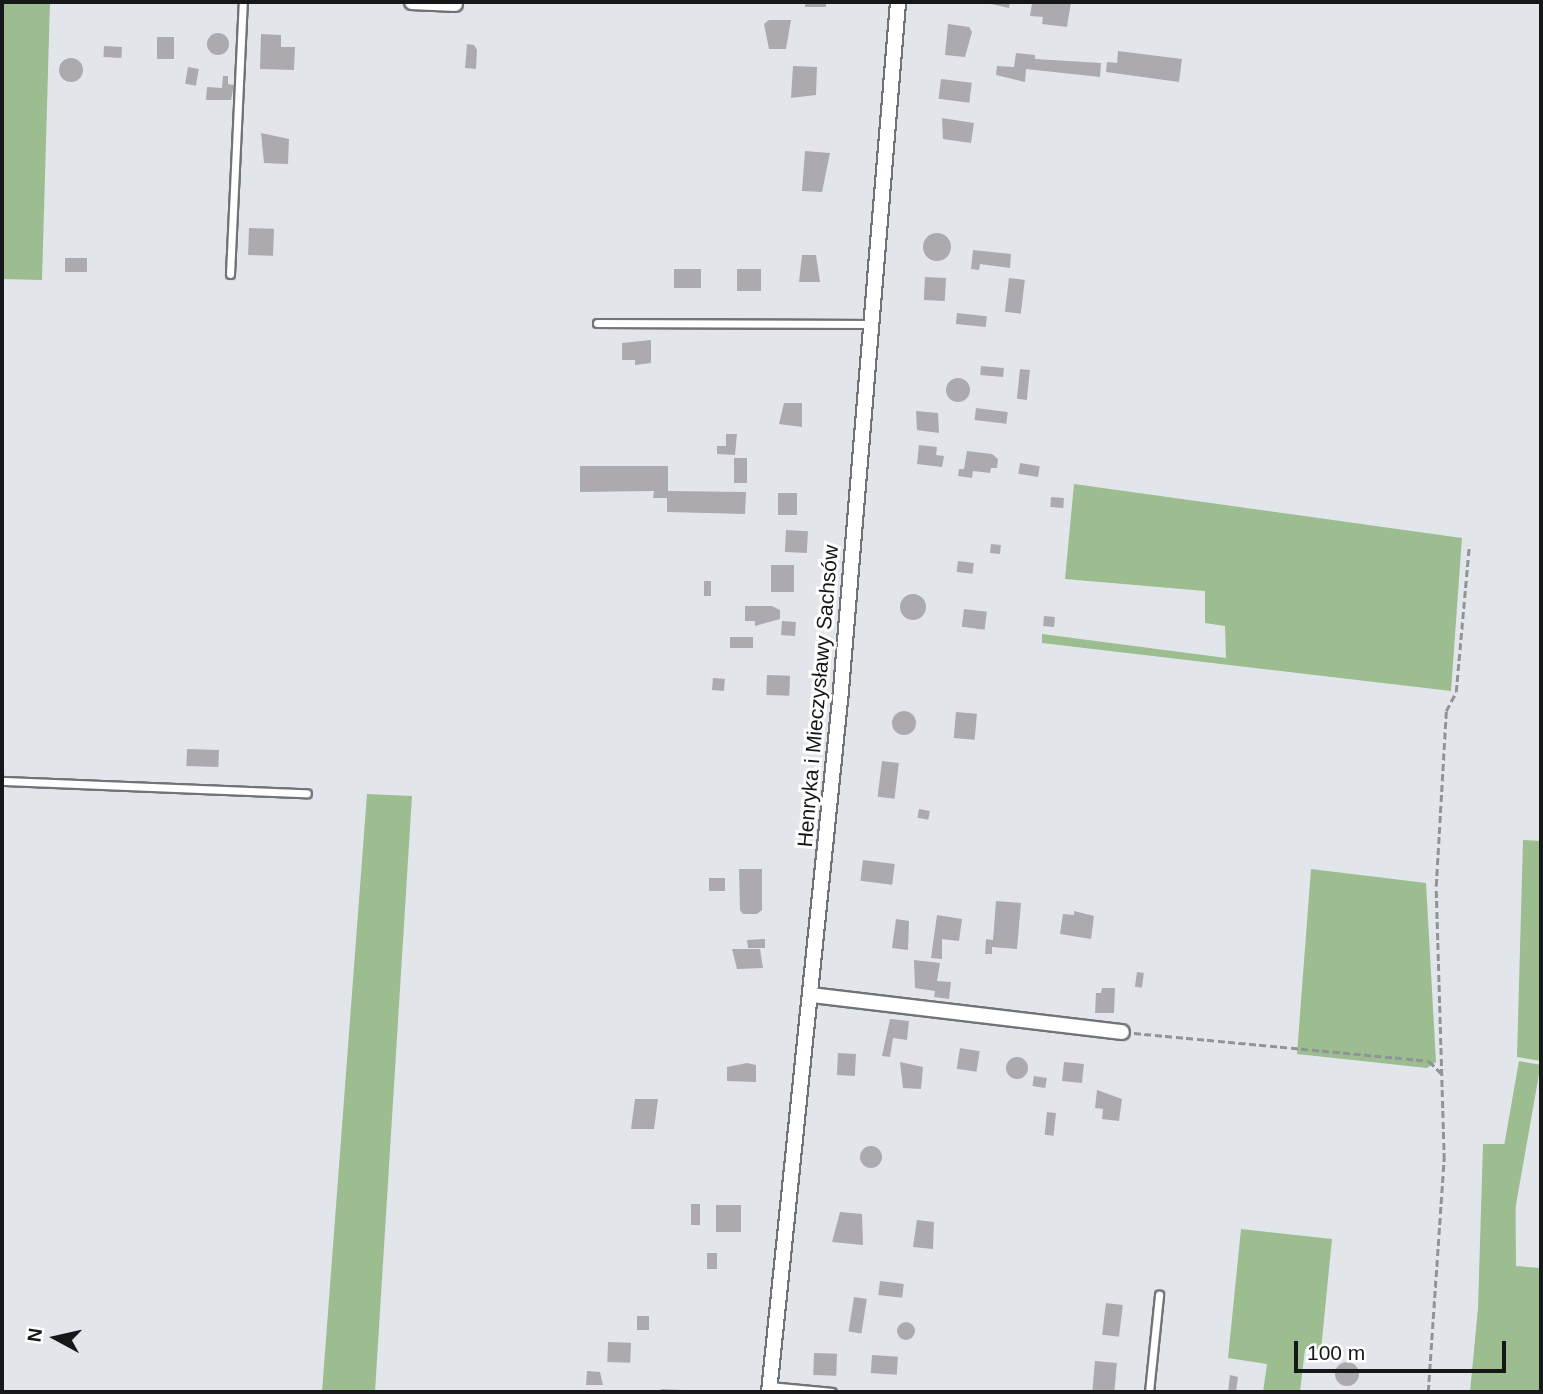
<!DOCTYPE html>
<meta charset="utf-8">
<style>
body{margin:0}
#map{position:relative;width:1543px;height:1394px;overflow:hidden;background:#e2e6ea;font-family:Helvetica,sans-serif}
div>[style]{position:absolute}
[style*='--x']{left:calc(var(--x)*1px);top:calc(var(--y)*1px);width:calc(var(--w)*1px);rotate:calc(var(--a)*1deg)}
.green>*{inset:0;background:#9cbd8f;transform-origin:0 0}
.building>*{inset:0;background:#acaaae;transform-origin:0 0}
.round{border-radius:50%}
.path>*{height:2.5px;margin-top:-1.25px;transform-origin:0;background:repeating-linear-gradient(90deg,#919497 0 7px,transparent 0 10.5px)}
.roads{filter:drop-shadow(2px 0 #707478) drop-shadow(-2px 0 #707478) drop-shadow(0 2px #707478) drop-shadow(0 -2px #707478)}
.lane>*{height:7px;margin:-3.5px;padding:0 3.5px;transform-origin:3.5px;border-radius:3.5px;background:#fff}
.street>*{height:14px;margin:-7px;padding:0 7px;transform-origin:7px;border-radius:7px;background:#fff}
span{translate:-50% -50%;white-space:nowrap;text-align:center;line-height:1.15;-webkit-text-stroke:6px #fff;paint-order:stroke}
.street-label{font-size:21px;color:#151718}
.frame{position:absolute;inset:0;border:4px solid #151718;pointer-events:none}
.north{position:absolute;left:21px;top:1303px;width:70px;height:70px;-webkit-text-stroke:5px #fff;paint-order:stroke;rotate:278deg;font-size:19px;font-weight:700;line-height:28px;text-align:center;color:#151718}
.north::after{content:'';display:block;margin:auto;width:24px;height:32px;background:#151718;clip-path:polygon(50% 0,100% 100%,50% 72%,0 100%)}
.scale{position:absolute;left:1294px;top:1341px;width:212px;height:32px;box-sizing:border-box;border:4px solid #151718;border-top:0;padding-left:9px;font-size:21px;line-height:24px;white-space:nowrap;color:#151718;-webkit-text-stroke:5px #fff;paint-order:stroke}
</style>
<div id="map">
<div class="green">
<i style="clip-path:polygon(2px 2px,50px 2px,42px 280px,2px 279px)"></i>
<i style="clip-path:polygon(1074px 484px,1462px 538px,1451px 691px,1042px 643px,1042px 634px,1226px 658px,1225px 626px,1205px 623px,1205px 591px,1065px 579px)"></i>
<i style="clip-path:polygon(367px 794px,412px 796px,375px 1392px,322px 1392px)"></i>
<i style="clip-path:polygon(1523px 840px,1541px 841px,1541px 1061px,1517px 1057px)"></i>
<i style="clip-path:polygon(1311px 869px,1426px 883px,1436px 1062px,1427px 1068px,1297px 1054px)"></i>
<i style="left:1519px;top:1061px;width:22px;height:203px;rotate:10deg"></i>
<i style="clip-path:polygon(1483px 1144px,1515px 1144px,1516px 1266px,1541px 1268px,1540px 1392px,1470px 1392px,1478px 1308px)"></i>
<i style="clip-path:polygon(1241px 1229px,1332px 1239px,1321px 1350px,1305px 1349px,1300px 1392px,1263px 1392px,1267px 1364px,1228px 1358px)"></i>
</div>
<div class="building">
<i style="left:805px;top:2px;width:21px;height:5px"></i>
<i style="clip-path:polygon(982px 2px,1010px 2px,1009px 8px)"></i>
<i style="clip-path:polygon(1045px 2px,1071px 2px,1067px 27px,1042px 24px,1043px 17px,1030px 16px,1032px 3px)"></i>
<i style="clip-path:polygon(769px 20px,791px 20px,786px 49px,769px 49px,764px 24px)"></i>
<i style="clip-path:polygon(948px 24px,969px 27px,972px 32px,965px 57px,945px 55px)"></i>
<i class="round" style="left:207px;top:33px;width:22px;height:22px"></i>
<i style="clip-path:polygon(261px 34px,281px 35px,281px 47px,295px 47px,294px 70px,260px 69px)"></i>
<i style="left:157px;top:37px;width:17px;height:22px"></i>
<i style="clip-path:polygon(467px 44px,474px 45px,477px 50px,476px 69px,465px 68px)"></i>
<i style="left:104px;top:46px;width:18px;height:11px;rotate:3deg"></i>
<i style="clip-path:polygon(1118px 51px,1182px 59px,1179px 82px,1106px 72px,1107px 62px,1117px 63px)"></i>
<i style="clip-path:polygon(1016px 53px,1035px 55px,1035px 59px,1101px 63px,1100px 77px,1026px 69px,1025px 82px,996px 75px,997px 66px,1014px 67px)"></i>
<i class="round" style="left:59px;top:58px;width:24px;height:24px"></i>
<i style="clip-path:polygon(793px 66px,817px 67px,816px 95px,791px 98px)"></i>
<i style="left:188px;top:67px;width:11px;height:17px;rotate:10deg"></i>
<i style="clip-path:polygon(223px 76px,228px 76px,228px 84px,234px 85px,231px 100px,206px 100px,207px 87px,222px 88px)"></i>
<i style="left:941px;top:79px;width:31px;height:20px;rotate:7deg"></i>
<i style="clip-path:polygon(942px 118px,974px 123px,971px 143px,943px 139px)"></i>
<i style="clip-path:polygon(261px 133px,289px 139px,288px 164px,264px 163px)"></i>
<i style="clip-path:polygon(805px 151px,830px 153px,822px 192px,802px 191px)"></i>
<i style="left:249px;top:228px;width:25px;height:27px;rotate:2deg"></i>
<i class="round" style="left:923px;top:233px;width:28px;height:28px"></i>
<i style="clip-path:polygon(973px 250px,1011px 254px,1010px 268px,980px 264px,979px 270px,971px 269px)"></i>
<i style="clip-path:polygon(802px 255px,816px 255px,820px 282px,799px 282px)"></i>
<i style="left:65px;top:258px;width:22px;height:14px"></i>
<i style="left:674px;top:269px;width:27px;height:19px"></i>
<i style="left:737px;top:269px;width:24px;height:22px"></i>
<i style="left:925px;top:277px;width:21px;height:23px;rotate:3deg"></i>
<i style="left:1009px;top:278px;width:16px;height:34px;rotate:7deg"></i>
<i style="left:957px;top:313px;width:30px;height:11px;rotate:6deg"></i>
<i style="clip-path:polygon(651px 340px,651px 363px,635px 365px,635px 360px,622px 360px,622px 343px)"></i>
<i style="left:981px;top:366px;width:23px;height:9px;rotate:5deg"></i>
<i style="left:1020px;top:369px;width:10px;height:30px;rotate:6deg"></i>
<i class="round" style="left:946px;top:378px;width:24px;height:24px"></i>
<i style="clip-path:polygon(784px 403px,802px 403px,802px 427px,779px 424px)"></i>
<i style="left:976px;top:408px;width:32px;height:12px;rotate:7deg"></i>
<i style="clip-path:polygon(916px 411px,938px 413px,939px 433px,917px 430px)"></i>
<i style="clip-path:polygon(726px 434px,737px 434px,735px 455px,717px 454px,717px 446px,726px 446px)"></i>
<i style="clip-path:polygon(919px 445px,937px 447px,936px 455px,944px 456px,942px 467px,917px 464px)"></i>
<i style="clip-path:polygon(967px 451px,992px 454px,998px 459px,997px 468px,991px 468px,990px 473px,973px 471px,972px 478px,958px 476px,959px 469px,964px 469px)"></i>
<i style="left:734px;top:458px;width:13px;height:25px"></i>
<i style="left:1020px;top:463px;width:20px;height:11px;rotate:9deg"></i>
<i style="clip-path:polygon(580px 466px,668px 466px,668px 491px,746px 492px,745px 514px,667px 512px,667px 498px,653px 498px,654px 491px,580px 492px)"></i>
<i style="left:778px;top:493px;width:19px;height:22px"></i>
<i style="left:1051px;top:497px;width:13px;height:10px;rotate:4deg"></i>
<i style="left:786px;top:530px;width:22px;height:22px;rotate:3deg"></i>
<i style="left:991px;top:544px;width:10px;height:9px;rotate:6deg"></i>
<i style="left:958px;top:561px;width:16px;height:11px;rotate:7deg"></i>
<i style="left:771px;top:565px;width:23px;height:27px"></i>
<i style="left:711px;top:581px;width:15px;height:7px;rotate:90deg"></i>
<i class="round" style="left:900px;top:594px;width:26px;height:26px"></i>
<i style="clip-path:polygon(745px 606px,772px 606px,780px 610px,780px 619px,755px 626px,755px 621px,745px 621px)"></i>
<i style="left:964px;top:609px;width:23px;height:18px;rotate:7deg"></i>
<i style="left:1044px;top:616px;width:11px;height:10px;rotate:5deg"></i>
<i style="left:782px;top:621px;width:14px;height:14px;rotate:4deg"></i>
<i style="left:730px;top:637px;width:23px;height:11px"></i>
<i style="left:767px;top:675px;width:23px;height:20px;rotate:2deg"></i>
<i style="left:713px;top:678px;width:12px;height:12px;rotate:5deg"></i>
<i class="round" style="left:892px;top:711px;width:24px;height:24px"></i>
<i style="left:956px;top:712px;width:21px;height:26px;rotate:5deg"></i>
<i style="left:187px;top:749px;width:32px;height:17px;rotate:2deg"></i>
<i style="left:882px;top:761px;width:17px;height:36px;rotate:7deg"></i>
<i style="left:919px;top:809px;width:11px;height:9px;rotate:10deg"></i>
<i style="left:863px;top:860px;width:32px;height:21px;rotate:7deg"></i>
<i style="clip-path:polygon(739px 869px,762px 869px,762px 910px,757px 914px,743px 914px,740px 910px)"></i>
<i style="left:709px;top:878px;width:16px;height:13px"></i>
<i style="clip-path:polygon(996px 901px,1021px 903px,1017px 949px,992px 947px,992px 954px,985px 954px,986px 939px,993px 940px)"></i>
<i style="clip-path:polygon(1074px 911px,1094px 916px,1091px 939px,1060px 934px,1063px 914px,1074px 915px)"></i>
<i style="clip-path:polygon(937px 915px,962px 919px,959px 941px,942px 939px,942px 959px,931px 958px)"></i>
<i style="clip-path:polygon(896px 919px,909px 921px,908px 950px,892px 948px)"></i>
<i style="clip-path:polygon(765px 939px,765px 948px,748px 948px,747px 940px)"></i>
<i style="clip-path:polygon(732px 949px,760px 949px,763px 968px,737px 969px)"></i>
<i style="clip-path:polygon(914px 960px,940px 963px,937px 981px,951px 982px,949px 999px,934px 997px,935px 991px,915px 988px)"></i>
<i style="left:1137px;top:972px;width:7px;height:15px;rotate:8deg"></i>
<i style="clip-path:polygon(1102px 988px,1115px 988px,1114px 1013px,1095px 1013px,1096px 993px,1101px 993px)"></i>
<i style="clip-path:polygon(890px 1019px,909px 1021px,907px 1040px,893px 1038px,890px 1057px,882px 1056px)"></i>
<i style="left:960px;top:1048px;width:20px;height:21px;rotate:9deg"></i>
<i style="left:838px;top:1053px;width:18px;height:22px;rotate:3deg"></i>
<i class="round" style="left:1006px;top:1057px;width:22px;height:22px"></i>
<i style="clip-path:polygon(900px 1062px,923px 1067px,921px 1089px,903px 1088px)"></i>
<i style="left:1064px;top:1062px;width:20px;height:19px;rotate:6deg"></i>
<i style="clip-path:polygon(747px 1063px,756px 1065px,756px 1082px,727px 1081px,727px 1067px)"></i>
<i style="left:1034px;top:1076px;width:13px;height:10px;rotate:9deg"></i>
<i style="clip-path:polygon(1097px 1090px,1122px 1099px,1119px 1121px,1102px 1119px,1103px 1109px,1095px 1108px)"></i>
<i style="clip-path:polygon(635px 1099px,658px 1099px,654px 1129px,631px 1129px)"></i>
<i style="left:1047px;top:1112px;width:9px;height:23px;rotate:6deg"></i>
<i class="round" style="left:860px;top:1146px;width:22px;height:22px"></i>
<i style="left:691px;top:1204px;width:9px;height:21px"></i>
<i style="left:716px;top:1205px;width:25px;height:27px"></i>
<i style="clip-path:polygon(840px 1212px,862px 1214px,863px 1245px,832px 1242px)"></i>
<i style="clip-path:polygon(917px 1220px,934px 1222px,933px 1249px,913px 1247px)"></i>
<i style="left:707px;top:1253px;width:10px;height:16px"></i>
<i style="left:880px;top:1281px;width:24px;height:14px;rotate:7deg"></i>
<i style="left:854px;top:1297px;width:13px;height:35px;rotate:9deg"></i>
<i style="left:1106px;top:1303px;width:17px;height:32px;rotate:7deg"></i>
<i style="left:637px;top:1316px;width:12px;height:14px"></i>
<i class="round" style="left:897px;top:1322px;width:18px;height:18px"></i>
<i style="left:608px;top:1342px;width:23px;height:20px;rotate:2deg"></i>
<i style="left:814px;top:1353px;width:23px;height:22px;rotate:2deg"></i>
<i style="left:872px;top:1355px;width:26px;height:18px;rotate:4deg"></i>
<i style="left:1095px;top:1361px;width:22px;height:31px;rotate:5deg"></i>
<i class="round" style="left:1335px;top:1362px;width:24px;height:24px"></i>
<i style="clip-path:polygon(587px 1371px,600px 1372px,603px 1385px,586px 1385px)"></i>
<i style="clip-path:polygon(1230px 1375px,1238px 1377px,1236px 1392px,1228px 1392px)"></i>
<i style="clip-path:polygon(661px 1389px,683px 1390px,683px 1392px,661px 1392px)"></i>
</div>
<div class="path">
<i style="--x:1134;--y:1033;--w:296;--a:5.4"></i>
<i style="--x:1429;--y:1061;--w:18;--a:45"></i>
<i style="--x:1428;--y:1392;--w:233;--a:-86.1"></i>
<i style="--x:1444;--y:1160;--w:274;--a:-91.7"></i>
<i style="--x:1436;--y:886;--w:175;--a:-86.7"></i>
<i style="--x:1446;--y:711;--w:21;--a:-62"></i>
<i style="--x:1456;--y:692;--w:147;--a:-84.9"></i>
</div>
<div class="roads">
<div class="lane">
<i style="--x:230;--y:274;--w:272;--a:-87.3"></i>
<i style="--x:597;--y:323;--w:275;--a:0.2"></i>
<i style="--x:2;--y:781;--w:305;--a:2.3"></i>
<i style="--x:770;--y:1386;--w:62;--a:5.5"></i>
<i style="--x:1149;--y:1392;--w:98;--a:-84.1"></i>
</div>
<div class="street">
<i style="--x:412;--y:2;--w:43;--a:2.7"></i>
<i style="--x:811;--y:995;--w:313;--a:6.8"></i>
<i style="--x:769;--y:1392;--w:706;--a:-84.14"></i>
<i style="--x:841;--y:690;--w:690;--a:-85.26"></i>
</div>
</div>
<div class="street-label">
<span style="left:818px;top:696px;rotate:-85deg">Henryka i Mieczysławy Sachsów</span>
</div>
<div class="frame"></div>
<div class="north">N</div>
<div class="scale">100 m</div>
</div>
